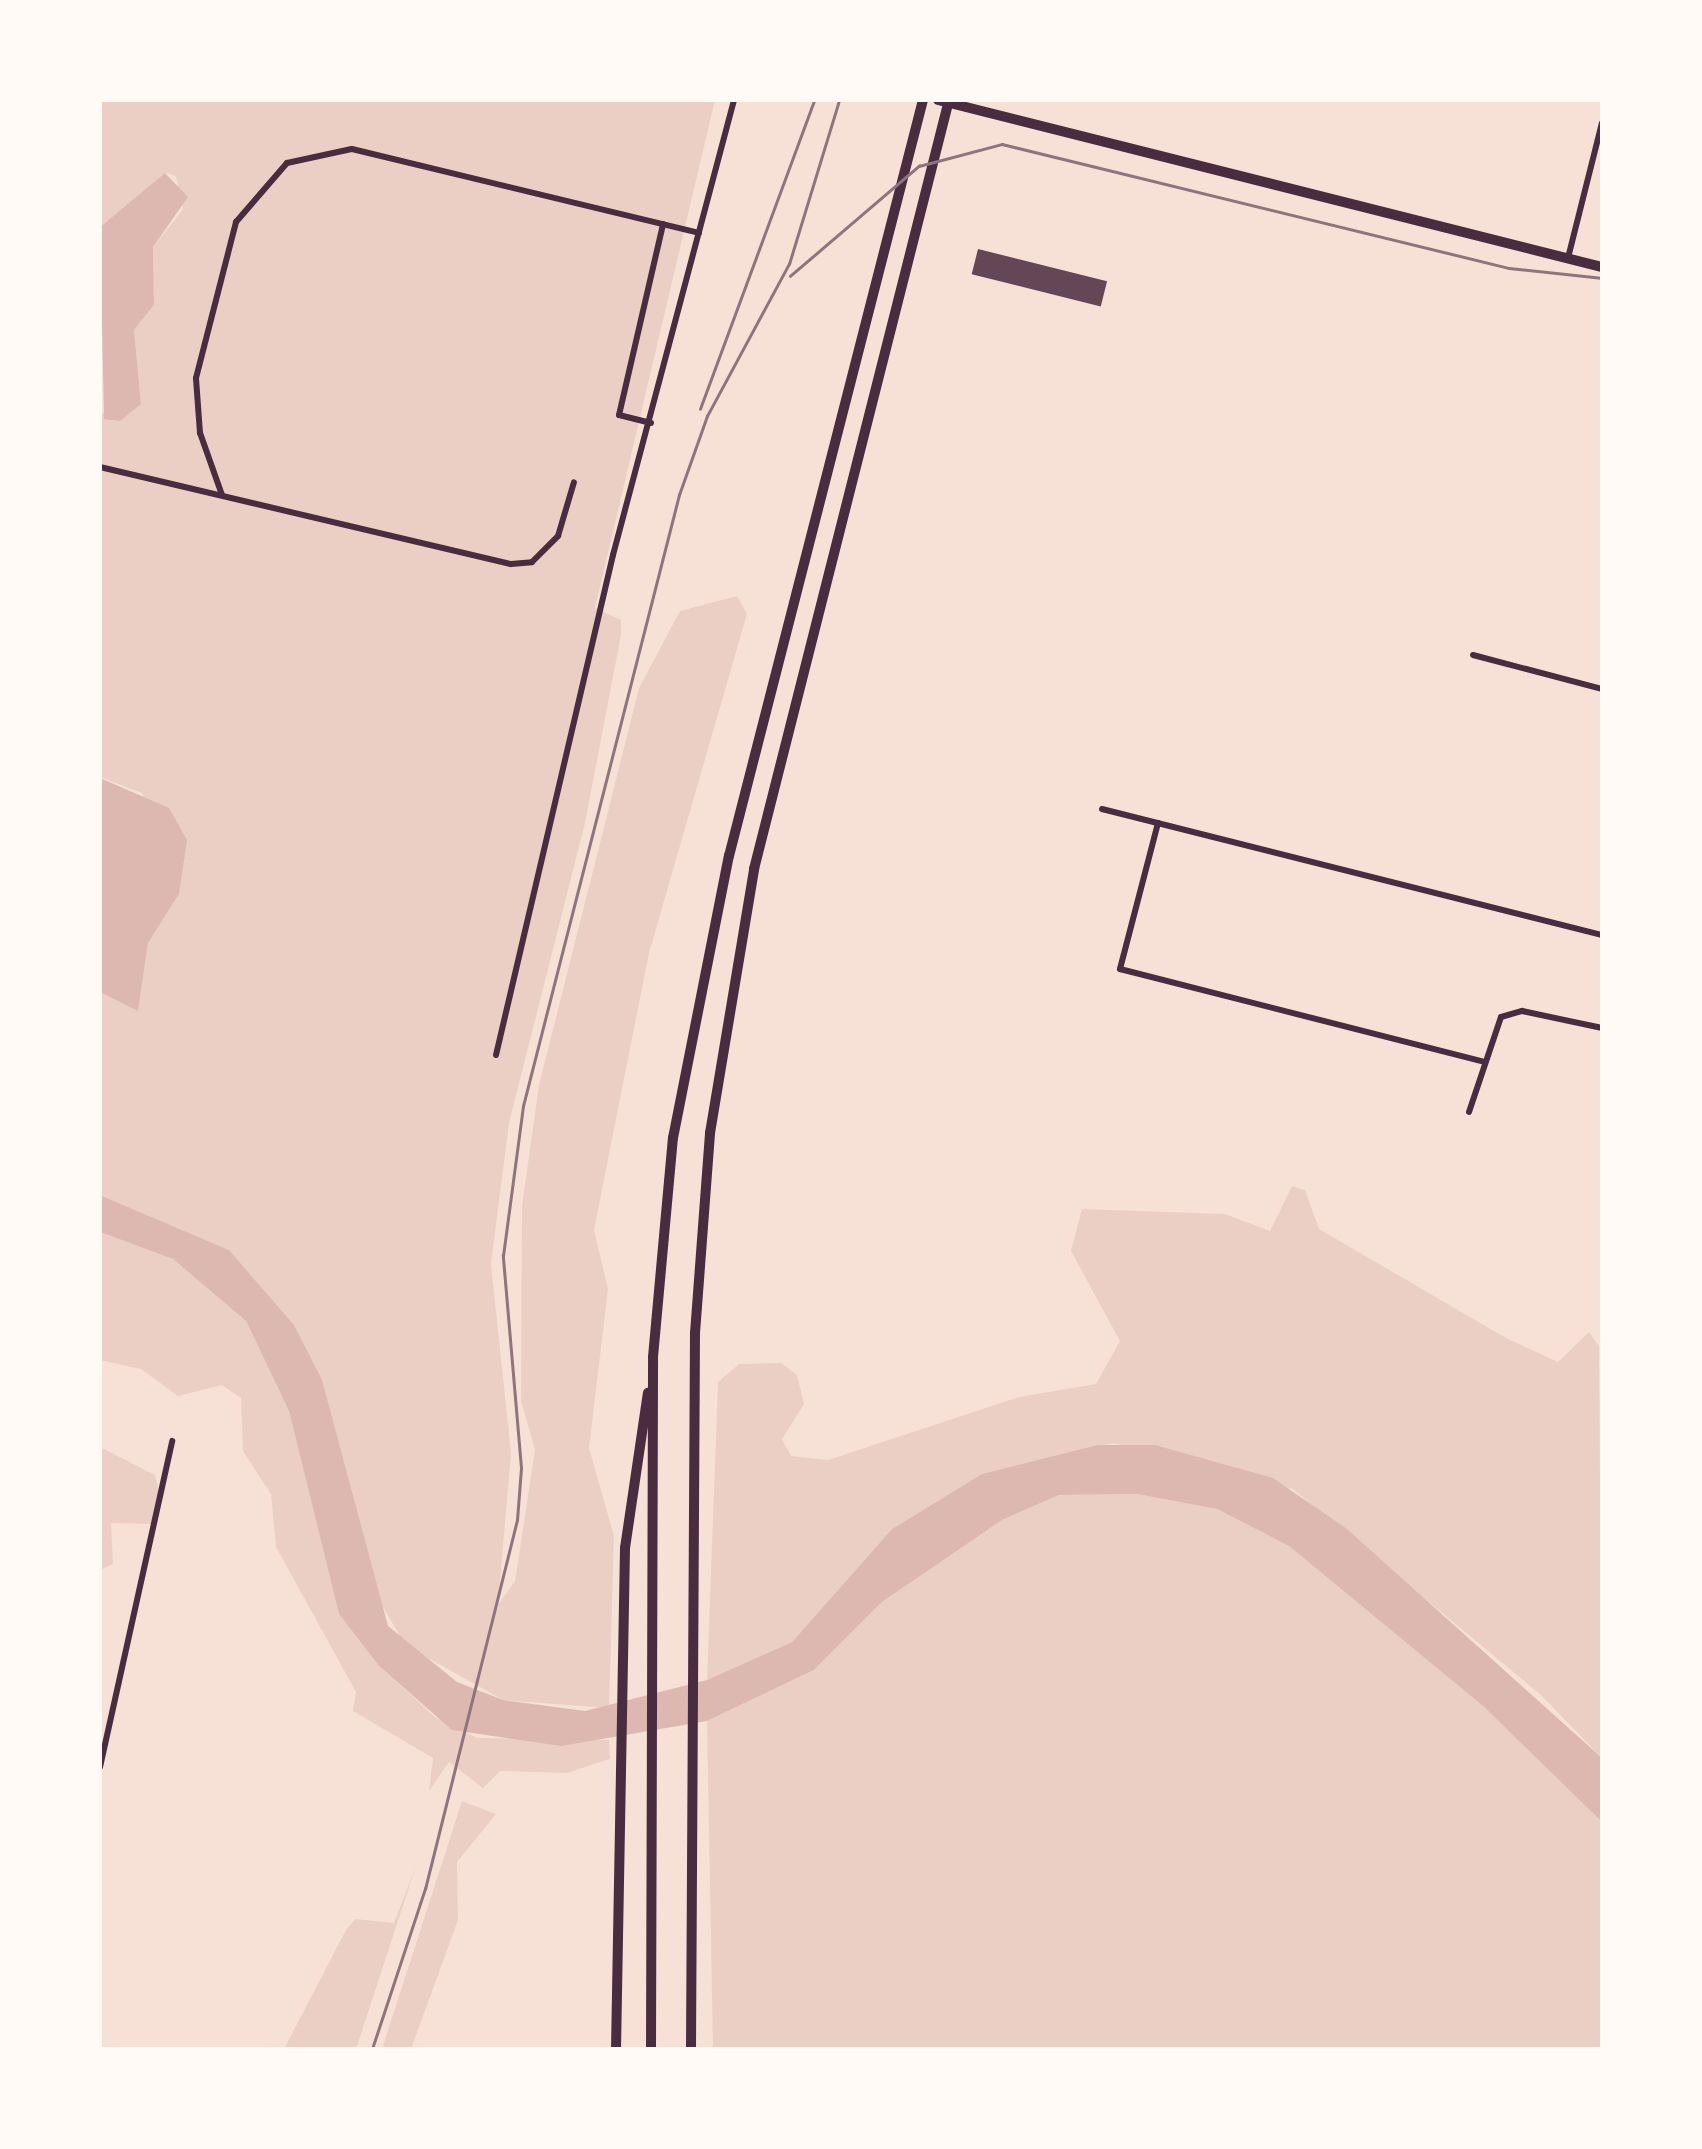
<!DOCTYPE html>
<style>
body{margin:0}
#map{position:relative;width:1702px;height:2149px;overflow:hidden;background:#f7e1d7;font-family:Montserrat,sans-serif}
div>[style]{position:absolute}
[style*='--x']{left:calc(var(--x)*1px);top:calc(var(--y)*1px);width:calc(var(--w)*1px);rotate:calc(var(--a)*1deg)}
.green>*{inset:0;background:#ebcfc5}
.water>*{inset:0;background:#dcb8b0}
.building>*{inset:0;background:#644757;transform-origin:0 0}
.minor>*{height:6px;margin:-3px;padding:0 3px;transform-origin:3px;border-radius:3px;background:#4a2c40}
.primary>*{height:10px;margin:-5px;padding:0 5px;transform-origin:5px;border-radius:5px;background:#4a2c40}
.trunk>*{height:10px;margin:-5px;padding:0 5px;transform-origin:5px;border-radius:5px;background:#4a2c40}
.rail>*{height:2.5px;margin:-1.25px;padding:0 1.25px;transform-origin:1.25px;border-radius:1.25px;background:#8f747c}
span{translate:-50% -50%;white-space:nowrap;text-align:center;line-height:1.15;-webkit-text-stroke:9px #fffaf5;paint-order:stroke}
.frame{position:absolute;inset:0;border:102px solid #fffaf5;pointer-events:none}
</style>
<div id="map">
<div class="green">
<i style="clip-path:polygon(100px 100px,715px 100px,595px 608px,621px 620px,621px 635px,585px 823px,509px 1123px,491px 1264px,511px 1453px,498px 1605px,515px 1581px,535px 1450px,521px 1401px,522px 1206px,539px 1085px,639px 688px,680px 611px,737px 596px,747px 614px,649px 953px,594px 1230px,608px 1289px,589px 1448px,614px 1536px,609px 1708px,503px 1700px,405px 1645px,371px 1586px,321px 1380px,294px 1325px,229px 1250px,100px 1195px,100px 992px,138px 1010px,148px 943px,179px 894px,142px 793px,100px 777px,100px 414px,141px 404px,134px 330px,154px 305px,153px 247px,183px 209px,176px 176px,166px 173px,100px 227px)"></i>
<i style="clip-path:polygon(1292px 1186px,1305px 1190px,1319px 1229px,1506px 1338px,1558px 1362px,1589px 1332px,1599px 1346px,1602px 1758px,1541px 1695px,1293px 1489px,1113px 1443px,982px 1474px,892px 1529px,792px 1642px,707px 1680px,718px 1382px,739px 1364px,781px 1363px,797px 1375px,804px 1404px,782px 1439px,791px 1456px,828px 1460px,1019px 1397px,1096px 1384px,1120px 1341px,1071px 1251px,1082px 1209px,1225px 1214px,1270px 1231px)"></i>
<i style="clip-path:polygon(100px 1232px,173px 1259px,246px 1321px,289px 1411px,339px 1614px,379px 1666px,435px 1717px,477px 1738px,609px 1740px,610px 1759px,567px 1773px,500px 1771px,483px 1788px,449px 1762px,429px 1791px,433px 1758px,353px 1711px,356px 1692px,276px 1547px,271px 1494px,243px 1451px,241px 1398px,222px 1385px,178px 1396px,141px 1369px,100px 1360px)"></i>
<i style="clip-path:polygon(100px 1447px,155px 1475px,160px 1496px,154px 1524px,111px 1523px,113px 1564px,100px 1570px)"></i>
<i style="clip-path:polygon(1137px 1494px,1217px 1509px,1289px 1546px,1483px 1706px,1602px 1822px,1602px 2049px,713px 2049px,707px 1721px,814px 1670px,882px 1602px,1002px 1520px,1059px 1495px)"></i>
<i style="clip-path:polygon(462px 1801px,496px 1814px,457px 1862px,458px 1920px,411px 2049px,382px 2049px)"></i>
<i style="clip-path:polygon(416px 1866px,356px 2049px,284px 2049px,346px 1930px,355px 1919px,394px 1923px)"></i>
</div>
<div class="water">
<i style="clip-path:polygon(165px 173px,188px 197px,153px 247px,154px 305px,134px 330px,141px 404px,120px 421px,104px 419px,100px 227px)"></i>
<i style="clip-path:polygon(100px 778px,169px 808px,187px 840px,179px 894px,148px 943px,138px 1011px,100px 992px)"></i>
<i style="clip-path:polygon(100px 1195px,229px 1250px,294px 1325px,322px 1380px,388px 1626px,457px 1682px,503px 1700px,585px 1711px,707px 1680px,792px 1642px,892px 1529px,982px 1474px,1098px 1445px,1155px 1445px,1273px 1478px,1347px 1529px,1602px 1758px,1602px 1822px,1483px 1706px,1289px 1546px,1217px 1509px,1137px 1494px,1059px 1495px,1002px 1520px,882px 1602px,814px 1670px,707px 1721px,561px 1746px,452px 1730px,379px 1666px,339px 1614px,289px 1411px,246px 1321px,173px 1259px,100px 1232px)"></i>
</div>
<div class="building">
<i style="left:978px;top:249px;width:133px;height:26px;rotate:14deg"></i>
</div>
<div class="minor">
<i style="--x:1568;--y:258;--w:139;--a:-75.9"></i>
<i style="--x:651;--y:423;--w:33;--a:-166"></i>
<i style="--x:619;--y:415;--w:196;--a:-77"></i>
<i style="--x:100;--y:467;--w:422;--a:13.3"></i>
<i style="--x:511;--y:564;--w:21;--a:-5"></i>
<i style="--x:532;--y:562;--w:37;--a:-45"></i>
<i style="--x:558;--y:536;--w:56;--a:-73.5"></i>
<i style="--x:222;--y:495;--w:66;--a:-109.5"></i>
<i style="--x:200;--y:433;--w:55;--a:-94.2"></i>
<i style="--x:196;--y:378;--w:161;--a:-75.6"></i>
<i style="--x:236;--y:222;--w:78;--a:-49.2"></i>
<i style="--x:287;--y:163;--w:66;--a:-12.2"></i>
<i style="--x:352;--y:149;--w:357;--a:13.6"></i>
<i style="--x:1473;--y:655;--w:133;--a:14.8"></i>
<i style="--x:1102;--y:809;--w:516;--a:14.14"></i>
<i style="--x:1158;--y:823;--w:151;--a:104.6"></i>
<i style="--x:1120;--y:969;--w:374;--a:14.3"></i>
<i style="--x:496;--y:1055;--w:514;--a:-76.83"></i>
<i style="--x:613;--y:555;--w:471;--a:-75.1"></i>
<i style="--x:1469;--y:1112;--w:100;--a:-71.4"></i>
<i style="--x:1501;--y:1017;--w:22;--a:-16"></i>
<i style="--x:1522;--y:1011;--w:82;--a:12"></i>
<i style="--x:100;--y:1767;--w:334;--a:-77.5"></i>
</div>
<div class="primary">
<i style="--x:938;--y:100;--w:685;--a:14.12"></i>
</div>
<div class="trunk">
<i style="--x:616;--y:2049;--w:501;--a:-88.97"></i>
<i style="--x:625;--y:1548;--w:157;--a:-81.6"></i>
<i style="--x:651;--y:2049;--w:692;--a:-89.83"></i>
<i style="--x:653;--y:1357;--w:220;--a:-84.8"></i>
<i style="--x:673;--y:1138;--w:288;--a:-78.8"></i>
<i style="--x:729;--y:856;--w:780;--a:-75.61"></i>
<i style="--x:691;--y:2049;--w:716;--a:-89.68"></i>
<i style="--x:695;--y:1333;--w:201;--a:-85.7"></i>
<i style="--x:710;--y:1133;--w:268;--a:-80.5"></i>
<i style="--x:754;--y:869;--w:793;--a:-75.77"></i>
</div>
<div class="rail">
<i style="--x:790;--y:276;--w:170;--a:-40.5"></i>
<i style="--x:919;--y:166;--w:86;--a:-14.8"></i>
<i style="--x:1002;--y:144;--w:522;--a:13.74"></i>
<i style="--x:1509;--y:268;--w:94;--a:6.1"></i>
<i style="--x:700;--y:409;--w:329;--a:-69.7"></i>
<i style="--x:372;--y:2049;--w:169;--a:-71.7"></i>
<i style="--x:425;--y:1889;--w:380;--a:-76"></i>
<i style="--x:517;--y:1520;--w:52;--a:-85.6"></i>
<i style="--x:521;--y:1468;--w:213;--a:-94.9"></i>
<i style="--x:503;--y:1256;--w:151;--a:-82.4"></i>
<i style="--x:523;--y:1106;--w:631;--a:-75.68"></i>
<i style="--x:679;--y:495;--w:84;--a:-70.5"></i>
<i style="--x:707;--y:416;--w:173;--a:-61.7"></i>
<i style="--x:789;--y:264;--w:171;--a:-73"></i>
</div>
<div class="frame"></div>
</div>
